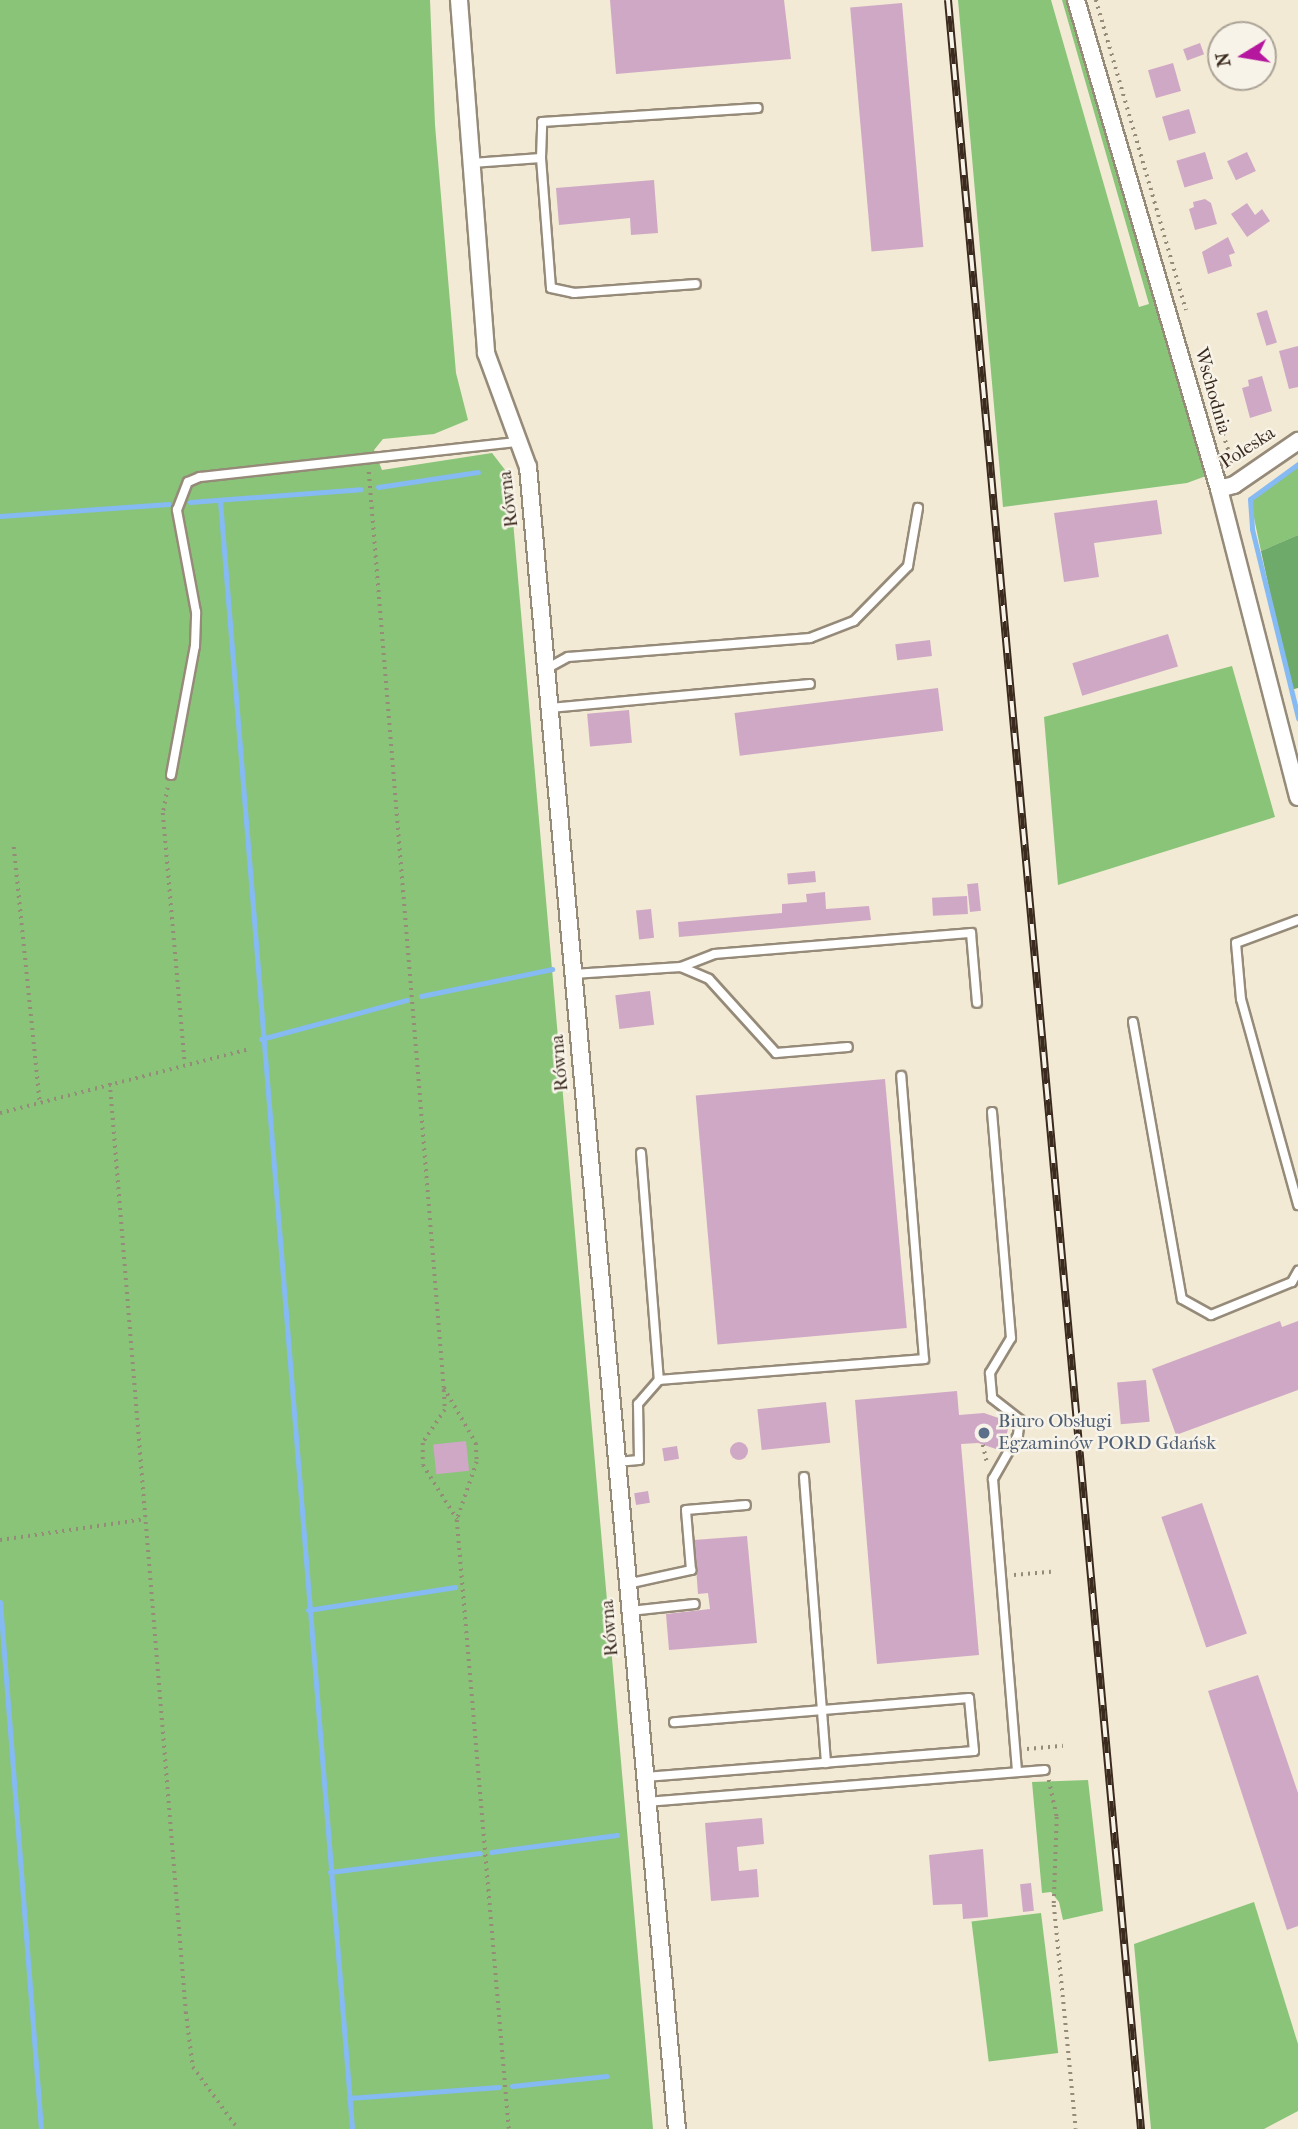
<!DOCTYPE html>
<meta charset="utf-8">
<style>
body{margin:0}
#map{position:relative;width:1298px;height:2129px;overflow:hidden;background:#f2ead4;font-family:"IM FELL French Canon",serif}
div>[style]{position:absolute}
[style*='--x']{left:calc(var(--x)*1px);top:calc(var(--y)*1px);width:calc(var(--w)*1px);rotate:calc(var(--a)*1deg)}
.green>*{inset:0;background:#89c479;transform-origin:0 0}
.forest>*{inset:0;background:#6eaa69}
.stream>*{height:5px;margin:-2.5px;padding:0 2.5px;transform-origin:2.5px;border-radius:2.5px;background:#85baf3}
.building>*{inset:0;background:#cfa8c6;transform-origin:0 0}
.round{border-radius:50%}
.path>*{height:3.5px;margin-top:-1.75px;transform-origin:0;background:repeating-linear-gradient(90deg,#968a79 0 2px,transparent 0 7px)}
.roads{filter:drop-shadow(2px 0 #968a79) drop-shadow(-2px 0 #968a79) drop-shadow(0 2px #968a79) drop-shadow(0 -2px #968a79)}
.lane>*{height:8px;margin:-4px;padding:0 4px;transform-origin:4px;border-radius:4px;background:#fff}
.street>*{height:16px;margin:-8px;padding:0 8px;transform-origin:8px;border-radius:8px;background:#fff}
.rail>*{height:8px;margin-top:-4px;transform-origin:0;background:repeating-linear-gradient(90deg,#f7f3e8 0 16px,#3b2a1e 0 32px);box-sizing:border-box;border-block:2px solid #3b2a1e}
.dots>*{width:19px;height:19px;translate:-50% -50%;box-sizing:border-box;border:4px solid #f7f3e8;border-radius:50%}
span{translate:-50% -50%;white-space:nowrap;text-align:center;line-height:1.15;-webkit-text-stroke:5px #f7f3e8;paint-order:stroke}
.street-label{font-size:19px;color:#3b2a1e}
.service-label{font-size:19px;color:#4e5e75}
.left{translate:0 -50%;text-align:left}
.north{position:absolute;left:1207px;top:21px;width:70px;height:70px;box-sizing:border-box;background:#f7f3e8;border:2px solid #aca397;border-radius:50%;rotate:259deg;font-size:19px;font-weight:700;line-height:28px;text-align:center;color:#3b2a1e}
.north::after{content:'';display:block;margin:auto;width:24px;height:32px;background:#b5179e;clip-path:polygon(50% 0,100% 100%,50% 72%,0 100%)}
</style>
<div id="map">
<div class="green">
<i style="clip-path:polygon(0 0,430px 0,435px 125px,456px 373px,468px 420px,434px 434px,383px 439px,374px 450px,382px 470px,492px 453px,509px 475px,653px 2129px,0 2129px)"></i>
<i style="clip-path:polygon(958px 0,1051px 0,1139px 307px,1149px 304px,1062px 0,1069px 0,1206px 476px,1187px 483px,1003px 507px)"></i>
<i style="clip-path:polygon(1298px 464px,1298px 535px,1261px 551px,1250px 499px)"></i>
<i style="clip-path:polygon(1232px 666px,1275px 817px,1058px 885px,1044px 717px)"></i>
<i style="clip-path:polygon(1088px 1780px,1103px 1911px,1063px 1920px,1059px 1902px,1051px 1892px,1042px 1893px,1032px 1782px)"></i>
<i style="clip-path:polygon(1254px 1902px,1298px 2044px,1298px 2111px,1264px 2129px,1151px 2129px,1134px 1944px)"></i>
<i style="left:1041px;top:1913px;width:141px;height:70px;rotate:83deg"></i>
</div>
<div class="forest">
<i style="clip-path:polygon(1298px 535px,1298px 688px,1291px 690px,1261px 551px)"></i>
</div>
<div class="stream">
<i style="--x:1298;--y:464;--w:59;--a:143.9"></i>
<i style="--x:1250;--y:499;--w:30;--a:86"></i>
<i style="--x:1252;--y:529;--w:195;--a:76.3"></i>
<i style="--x:378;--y:487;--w:101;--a:-8.5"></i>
<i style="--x:220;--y:501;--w:1633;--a:85.36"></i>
<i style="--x:190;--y:502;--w:171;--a:-4.3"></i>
<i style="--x:0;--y:516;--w:169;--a:-4.1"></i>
<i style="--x:421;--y:996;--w:134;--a:-11.6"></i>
<i style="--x:261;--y:1039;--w:151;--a:-15"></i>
<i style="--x:0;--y:1602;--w:529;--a:85.55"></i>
<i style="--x:308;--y:1610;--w:149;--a:-8.9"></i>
<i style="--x:491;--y:1852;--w:127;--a:-7.7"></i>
<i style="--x:330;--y:1872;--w:151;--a:-7.2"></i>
<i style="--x:512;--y:2086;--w:95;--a:-6.1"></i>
<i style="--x:349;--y:2098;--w:150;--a:-4.2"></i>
</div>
<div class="building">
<i style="clip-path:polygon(610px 0,784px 0,791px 59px,616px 74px)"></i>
<i style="left:902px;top:3px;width:245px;height:52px;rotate:85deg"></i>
<i style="left:1200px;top:43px;width:12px;height:18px;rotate:70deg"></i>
<i style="left:1173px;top:63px;width:29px;height:26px;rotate:74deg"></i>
<i style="left:1189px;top:109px;width:25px;height:28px;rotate:74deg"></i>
<i style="left:1205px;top:152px;width:28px;height:30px;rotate:73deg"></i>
<i style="left:1247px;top:152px;width:21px;height:22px;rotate:65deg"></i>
<i style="clip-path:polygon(654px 180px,658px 233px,631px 235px,630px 218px,559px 225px,556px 188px)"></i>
<i style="clip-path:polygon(1205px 199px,1211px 203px,1217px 224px,1195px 230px,1189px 209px,1194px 207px,1193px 202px)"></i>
<i style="clip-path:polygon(1247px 203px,1255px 215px,1262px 209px,1270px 221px,1247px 237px,1231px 214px)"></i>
<i style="clip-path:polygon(1228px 237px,1235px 253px,1229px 255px,1232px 266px,1208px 274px,1202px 252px)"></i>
<i style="left:1267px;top:310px;width:34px;height:11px;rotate:73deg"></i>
<i style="clip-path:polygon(1298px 346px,1298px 387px,1289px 389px,1279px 351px)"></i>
<i style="clip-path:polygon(1262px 376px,1272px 411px,1250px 418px,1242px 388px,1249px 386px,1248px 380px)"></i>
<i style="clip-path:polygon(1157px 500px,1162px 534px,1094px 543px,1099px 577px,1064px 582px,1054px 513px)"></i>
<i style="left:1168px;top:634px;width:34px;height:100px;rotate:73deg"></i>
<i style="left:930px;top:640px;width:16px;height:35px;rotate:83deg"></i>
<i style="left:938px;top:688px;width:43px;height:205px;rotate:83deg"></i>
<i style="left:629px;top:710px;width:33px;height:42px;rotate:85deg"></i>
<i style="left:815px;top:871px;width:11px;height:28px;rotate:85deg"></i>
<i style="left:978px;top:883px;width:28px;height:11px;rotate:84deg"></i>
<i style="clip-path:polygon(825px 892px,826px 909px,869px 906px,871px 920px,679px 937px,678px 922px,782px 913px,782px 904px,807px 902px,806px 894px)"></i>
<i style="left:967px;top:896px;width:18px;height:35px;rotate:87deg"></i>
<i style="left:651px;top:909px;width:29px;height:15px;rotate:84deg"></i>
<i style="left:650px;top:991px;width:34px;height:35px;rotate:83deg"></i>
<i style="left:885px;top:1079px;width:250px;height:190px;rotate:85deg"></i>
<i style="clip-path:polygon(1280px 1321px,1282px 1327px,1298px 1321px,1298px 1390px,1176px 1435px,1152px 1369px)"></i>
<i style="left:1146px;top:1380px;width:42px;height:29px;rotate:85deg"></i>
<i style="clip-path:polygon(957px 1391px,959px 1415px,984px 1413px,1010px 1422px,1002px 1451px,978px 1443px,961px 1444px,979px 1655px,877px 1664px,855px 1400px)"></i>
<i style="left:826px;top:1402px;width:41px;height:69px;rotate:84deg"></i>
<i style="left:466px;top:1441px;width:30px;height:33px;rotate:84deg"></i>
<i class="round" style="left:730px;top:1442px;width:18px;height:18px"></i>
<i style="left:677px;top:1446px;width:13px;height:15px;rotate:81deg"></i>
<i style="left:648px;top:1491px;width:12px;height:14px;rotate:81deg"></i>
<i style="left:1202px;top:1503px;width:138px;height:43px;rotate:71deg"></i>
<i style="clip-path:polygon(747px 1536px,757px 1643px,669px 1650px,666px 1614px,710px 1609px,708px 1593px,698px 1594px,694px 1540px)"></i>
<i style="clip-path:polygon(1258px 1675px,1298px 1793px,1298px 1926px,1287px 1930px,1208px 1691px)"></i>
<i style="clip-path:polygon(762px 1818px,764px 1844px,737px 1847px,739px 1871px,757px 1869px,759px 1897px,711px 1901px,705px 1823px)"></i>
<i style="clip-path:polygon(983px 1849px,988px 1917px,963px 1919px,962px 1904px,933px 1905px,929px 1855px)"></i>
<i style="left:1031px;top:1883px;width:28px;height:11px;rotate:84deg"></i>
</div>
<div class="path">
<i style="--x:1096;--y:0;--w:323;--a:73.8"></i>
<i style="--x:1219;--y:421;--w:45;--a:72"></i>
<i style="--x:369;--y:472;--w:919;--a:85.32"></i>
<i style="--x:444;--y:1388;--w:64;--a:59.8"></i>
<i style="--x:476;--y:1443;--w:19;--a:87"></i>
<i style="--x:477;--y:1462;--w:61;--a:109"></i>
<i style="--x:457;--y:1520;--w:611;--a:85.12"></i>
<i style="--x:168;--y:788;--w:25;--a:101"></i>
<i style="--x:163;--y:813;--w:252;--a:85"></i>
<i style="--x:14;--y:847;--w:257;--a:84.2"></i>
<i style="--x:110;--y:1083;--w:932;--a:85.32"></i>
<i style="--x:186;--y:2012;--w:55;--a:82.7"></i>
<i style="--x:193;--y:2067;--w:77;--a:54"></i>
<i style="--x:0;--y:1113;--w:257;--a:-14.4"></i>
<i style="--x:444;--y:1390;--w:20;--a:87"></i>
<i style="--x:445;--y:1410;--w:40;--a:124"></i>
<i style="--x:423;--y:1443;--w:22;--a:90"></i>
<i style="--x:423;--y:1465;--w:64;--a:57.8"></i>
<i style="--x:983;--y:1445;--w:18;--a:77"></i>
<i style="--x:0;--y:1540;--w:147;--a:-8.2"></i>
<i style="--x:1014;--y:1575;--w:37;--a:-5"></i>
<i style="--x:1027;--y:1749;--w:36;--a:-5"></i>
<i style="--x:1049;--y:1780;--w:38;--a:78"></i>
<i style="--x:1057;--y:1817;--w:88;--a:92"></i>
<i style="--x:1054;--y:1905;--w:225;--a:84.4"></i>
</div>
<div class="roads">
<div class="lane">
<i style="--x:541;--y:158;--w:36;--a:-88"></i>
<i style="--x:542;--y:122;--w:216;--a:-3.7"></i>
<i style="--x:472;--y:163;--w:69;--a:-4.1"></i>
<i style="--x:541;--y:158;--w:130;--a:85.6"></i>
<i style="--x:551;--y:288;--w:24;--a:12"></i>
<i style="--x:574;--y:293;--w:122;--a:-4.2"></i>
<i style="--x:546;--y:669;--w:25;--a:-29"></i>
<i style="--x:568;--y:657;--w:243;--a:-4.5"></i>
<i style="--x:810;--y:638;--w:47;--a:-21.1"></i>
<i style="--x:854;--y:621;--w:77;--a:-45.5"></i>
<i style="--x:908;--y:566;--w:59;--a:-80.2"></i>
<i style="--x:550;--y:708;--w:261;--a:-5.3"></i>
<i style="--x:171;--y:775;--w:131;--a:-79.5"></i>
<i style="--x:195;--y:646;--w:34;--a:-88"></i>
<i style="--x:196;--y:612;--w:104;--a:-100.6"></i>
<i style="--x:177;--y:510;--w:30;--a:-69"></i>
<i style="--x:188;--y:482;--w:13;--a:-23"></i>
<i style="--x:200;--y:477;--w:321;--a:-6.3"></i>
<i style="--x:1298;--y:920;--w:66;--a:159.6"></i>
<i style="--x:1236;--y:943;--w:56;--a:84.9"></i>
<i style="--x:1241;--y:999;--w:214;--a:74.5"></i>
<i style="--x:681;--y:967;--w:30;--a:23"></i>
<i style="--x:709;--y:979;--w:100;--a:47.8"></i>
<i style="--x:776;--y:1053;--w:72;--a:-4.8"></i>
<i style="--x:573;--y:974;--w:108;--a:-3.7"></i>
<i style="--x:681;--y:967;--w:36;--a:-21"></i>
<i style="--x:715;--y:954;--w:257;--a:-4.7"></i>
<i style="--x:971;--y:933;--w:70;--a:85.1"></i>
<i style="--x:1133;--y:1022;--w:281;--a:80"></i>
<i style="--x:1182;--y:1299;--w:33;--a:29"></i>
<i style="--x:1211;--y:1315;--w:87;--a:-22.2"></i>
<i style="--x:1292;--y:1282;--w:13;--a:-61"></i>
<i style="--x:992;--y:1112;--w:227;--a:85.2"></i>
<i style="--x:1011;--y:1338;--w:41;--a:121"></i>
<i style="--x:990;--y:1373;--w:25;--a:85"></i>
<i style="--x:992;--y:1398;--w:36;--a:38"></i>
<i style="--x:1020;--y:1420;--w:15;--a:98"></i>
<i style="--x:1018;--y:1435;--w:51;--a:119.6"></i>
<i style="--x:993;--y:1479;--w:294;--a:85.3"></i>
<i style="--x:641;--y:1153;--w:228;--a:85.5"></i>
<i style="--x:617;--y:1462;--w:22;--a:-5"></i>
<i style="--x:639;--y:1460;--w:56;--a:-91"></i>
<i style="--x:638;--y:1404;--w:32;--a:-49"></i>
<i style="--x:659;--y:1380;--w:266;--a:-4.5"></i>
<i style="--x:924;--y:1359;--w:284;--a:-94.6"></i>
<i style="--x:804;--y:1477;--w:287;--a:85.6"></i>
<i style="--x:627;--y:1584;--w:66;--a:-12.3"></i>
<i style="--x:691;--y:1570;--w:60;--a:-94.8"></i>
<i style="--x:686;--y:1510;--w:60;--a:-4.8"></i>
<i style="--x:630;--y:1611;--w:65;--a:-6.1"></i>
<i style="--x:645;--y:1777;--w:330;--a:-4.5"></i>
<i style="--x:974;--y:1751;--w:53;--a:-95.4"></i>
<i style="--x:969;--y:1698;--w:296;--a:175.3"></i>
<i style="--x:646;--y:1802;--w:400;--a:-4.6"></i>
</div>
<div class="street">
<i style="--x:459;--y:0;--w:354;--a:85.6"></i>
<i style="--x:486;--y:353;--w:121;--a:69.8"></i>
<i style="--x:528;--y:467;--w:1669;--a:84.88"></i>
<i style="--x:1076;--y:0;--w:509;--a:73.7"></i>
<i style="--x:1219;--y:489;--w:318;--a:75.6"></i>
<i style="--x:1219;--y:489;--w:16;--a:-15"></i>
<i style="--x:1234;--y:485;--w:78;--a:-34.5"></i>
</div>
</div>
<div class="rail">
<i style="--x:948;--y:0;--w:2138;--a:84.82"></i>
</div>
<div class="dots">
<i style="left:984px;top:1433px;background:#5c6f8a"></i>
</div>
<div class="street-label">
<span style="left:1212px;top:391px;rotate:74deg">Wschodnia</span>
<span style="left:1248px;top:448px;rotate:-33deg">Poleska</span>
<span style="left:509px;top:499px;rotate:-97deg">Równa</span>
<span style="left:560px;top:1063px;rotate:-95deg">Równa</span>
<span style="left:610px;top:1628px;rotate:-95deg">Równa</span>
</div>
<div class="service-label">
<span class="left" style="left:998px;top:1433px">Biuro Obsługi<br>Egzaminów PORD Gdańsk</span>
</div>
<div class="north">N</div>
</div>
